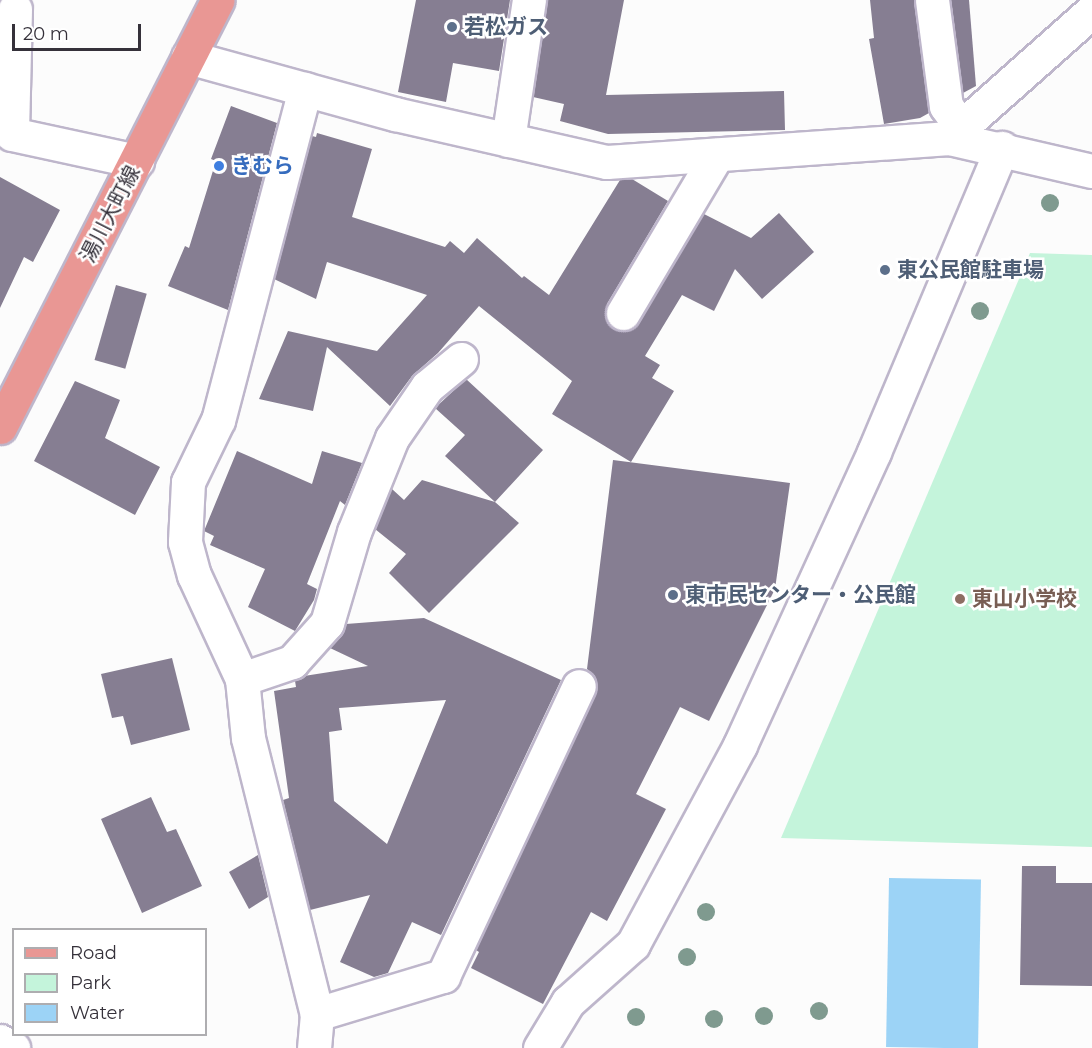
<!DOCTYPE html>
<meta charset="utf-8">
<style>
body{margin:0}
#map{position:relative;width:1092px;height:1048px;overflow:hidden;background:#fcfcfc;font-family:Montserrat,"Noto Sans JP",sans-serif}
div>[style]{position:absolute}
[style*='--x']{left:calc(var(--x)*1px);top:calc(var(--y)*1px);width:calc(var(--w)*1px);rotate:calc(var(--a)*1deg)}
.green>*{inset:0;background:#c4f4db}
.water>*{inset:0;background:#9cd3f6;transform-origin:0 0}
.building>*{inset:0;background:#867e92;transform-origin:0 0}
.roads{filter:drop-shadow(2px 0 #beb6cb) drop-shadow(-2px 0 #beb6cb) drop-shadow(0 2px #beb6cb) drop-shadow(0 -2px #beb6cb)}
.minor>*{height:33px;margin:-16.5px;padding:0 16.5px;transform-origin:16.5px;border-radius:16.5px;background:#fff}
.major>*{height:33px;margin:-16.5px;padding:0 16.5px;transform-origin:16.5px;border-radius:16.5px;background:#e99794}
.trees>*{width:18px;height:18px;margin:-9px;border-radius:50%;background:#7f9a8f}
.dots>*{width:16px;height:16px;translate:-50% -50%;box-sizing:border-box;border:3px solid #fff;border-radius:50%}
span{translate:-50% -50%;white-space:nowrap;text-align:center;line-height:1.15;-webkit-text-stroke:5px #fff;paint-order:stroke}
.service-label{font-size:21px;color:#4e5e75;font-weight:700}
.left{translate:0 -50%;text-align:left}
.shop-label{font-size:21px;color:#366cbe;font-weight:700}
.street-label{font-size:21px;color:#35313a}
.education-label{font-size:21px;color:#785e54;font-weight:700}
.legend{position:absolute;left:12px;top:928px;width:195px;height:108px;box-sizing:border-box;background:#fff;border:2px solid #aeadb0;margin:0;padding:8px 10px;list-style:none;font-size:18px;color:#35313a}
.legend li{display:flex;align-items:center;gap:12px;height:30px}
.legend b{width:30px;border:2px solid #aeadb0}
.scale{position:absolute;left:12px;top:24px;width:129px;height:27px;box-sizing:border-box;border:3px solid #35313a;border-top:0;padding-left:8px;font-size:18px;line-height:21px;white-space:nowrap;color:#35313a;-webkit-text-stroke:4px #fff;paint-order:stroke}
</style>
<div id="map">
<div class="green">
<i style="clip-path:polygon(1030px 253px,1092px 255px,1092px 847px,781px 838px)"></i>
</div>
<div class="water">
<i style="left:889px;top:878px;width:92px;height:169px;rotate:1deg"></i>
</div>
<div class="building">
<i style="clip-path:polygon(416px 0,510px 0,499px 71px,453px 63px,446px 102px,398px 92px)"></i>
<i style="clip-path:polygon(547px 0,624px 0,606px 95px,784px 91px,785px 130px,608px 134px,560px 121px,564px 104px,533px 97px)"></i>
<i style="clip-path:polygon(870px 0,914px 0,929px 113px,920px 118px,884px 124px,869px 39px,874px 38px)"></i>
<i style="clip-path:polygon(951px 0,969px 0,976px 86px,963px 93px)"></i>
<i style="clip-path:polygon(231px 106px,277px 123px,228px 310px,168px 286px,185px 246px,189px 248px,216px 161px,211px 159px)"></i>
<i style="clip-path:polygon(317px 133px,372px 149px,352px 217px,445px 247px,450px 241px,464px 253px,477px 238px,522px 278px,524px 276px,549px 295px,620px 180px,632px 179px,668px 201px,607px 304px,607px 323px,622px 332px,639px 323px,704px 214px,751px 238px,779px 213px,814px 252px,762px 299px,735px 269px,714px 311px,682px 295px,645px 356px,660px 365px,652px 378px,674px 391px,631px 462px,552px 414px,572px 381px,479px 306px,438px 353px,412px 376px,390px 406px,327px 347px,313px 411px,259px 399px,288px 331px,377px 351px,427px 295px,327px 262px,316px 299px,274px 279px,312px 136px,316px 137px)"></i>
<i style="clip-path:polygon(0 177px,60px 210px,33px 262px,24px 257px,0 308px)"></i>
<i style="left:116px;top:285px;width:32px;height:78px;rotate:16deg"></i>
<i style="clip-path:polygon(466px 379px,543px 450px,495px 502px,519px 523px,429px 613px,389px 573px,406px 554px,375px 529px,392px 489px,404px 500px,422px 480px,495px 502px,445px 456px,465px 435px,435px 408px)"></i>
<i style="clip-path:polygon(75px 381px,120px 400px,105px 438px,160px 467px,135px 515px,34px 461px)"></i>
<i style="clip-path:polygon(237px 451px,312px 484px,322px 451px,362px 463px,345px 505px,340px 501px,307px 584px,317px 589px,314px 600px,295px 631px,248px 607px,265px 569px,210px 545px,214px 536px,204px 531px)"></i>
<i style="clip-path:polygon(613px 460px,790px 483px,775px 589px,709px 721px,680px 707px,636px 794px,666px 809px,607px 921px,591px 912px,543px 1004px,471px 968px,479px 952px,476px 950px,596px 693px,595px 676px,587px 669px)"></i>
<i style="clip-path:polygon(evenodd,424px 618px,561px 680px,441px 935px,412px 922px,388px 973px,374px 977px,340px 962px,370px 895px,310px 910px,283px 800px,289px 798px,274px 691px,296px 687px,295px 681px,304px 676px,368px 666px,330px 648px,346px 624px,424px 618px,446px 700px,387px 844px,334px 801px,329px 732px,342px 730px,339px 708px,446px 700px)"></i>
<i style="clip-path:polygon(172px 658px,190px 730px,131px 745px,123px 716px,112px 718px,101px 674px)"></i>
<i style="clip-path:polygon(151px 797px,167px 832px,176px 829px,202px 886px,142px 913px,101px 819px)"></i>
<i style="clip-path:polygon(258px 855px,268px 897px,249px 909px,229px 872px)"></i>
<i style="clip-path:polygon(1022px 866px,1056px 866px,1056px 883px,1092px 883px,1092px 986px,1020px 985px)"></i>
</div>
<div class="roads">
<div class="minor">
<i style="--x:932;--y:0;--w:107;--a:82.5"></i>
<i style="--x:946;--y:106;--w:26;--a:54"></i>
<i style="--x:15;--y:9;--w:125;--a:91.4"></i>
<i style="--x:12;--y:134;--w:128;--a:12.2"></i>
<i style="--x:188;--y:57;--w:215;--a:15.4"></i>
<i style="--x:395;--y:114;--w:217;--a:12.8"></i>
<i style="--x:607;--y:162;--w:343;--a:-4"></i>
<i style="--x:949;--y:138;--w:147;--a:13"></i>
<i style="--x:305;--y:89;--w:342;--a:104.7"></i>
<i style="--x:218;--y:420;--w:69;--a:115.8"></i>
<i style="--x:188;--y:482;--w:60;--a:92.9"></i>
<i style="--x:185;--y:542;--w:34;--a:75"></i>
<i style="--x:194;--y:575;--w:115;--a:65.2"></i>
<i style="--x:242;--y:679;--w:59;--a:84.2"></i>
<i style="--x:248;--y:738;--w:284;--a:76"></i>
<i style="--x:317;--y:1014;--w:34;--a:95"></i>
<i style="--x:949;--y:138;--w:191;--a:-41.6"></i>
<i style="--x:508;--y:140;--w:142;--a:-81.5"></i>
<i style="--x:623;--y:313;--w:184;--a:-59.3"></i>
<i style="--x:242;--y:679;--w:53;--a:-18.8"></i>
<i style="--x:292;--y:662;--w:52;--a:-48.1"></i>
<i style="--x:327;--y:623;--w:95;--a:-73.5"></i>
<i style="--x:354;--y:532;--w:101;--a:-68"></i>
<i style="--x:392;--y:438;--w:62;--a:-55.5"></i>
<i style="--x:427;--y:387;--w:44;--a:-39.5"></i>
<i style="--x:317;--y:1014;--w:132;--a:-16.8"></i>
<i style="--x:443;--y:976;--w:320;--a:-64.9"></i>
<i style="--x:0;--y:1041;--w:15;--a:28"></i>
<i style="--x:540;--y:1048;--w:54;--a:-58.7"></i>
<i style="--x:568;--y:1002;--w:87;--a:-41.7"></i>
<i style="--x:633;--y:944;--w:226;--a:-61.7"></i>
<i style="--x:740;--y:745;--w:322;--a:-65.4"></i>
<i style="--x:874;--y:452;--w:330;--a:-67.2"></i>
</div>
<div class="major">
<i style="--x:0;--y:427;--w:479;--a:-63"></i>
</div>
</div>
<div class="trees">
<i style="left:1050px;top:203px"></i>
<i style="left:980px;top:311px"></i>
<i style="left:706px;top:912px"></i>
<i style="left:687px;top:957px"></i>
<i style="left:819px;top:1011px"></i>
<i style="left:764px;top:1016px"></i>
<i style="left:636px;top:1017px"></i>
<i style="left:714px;top:1019px"></i>
</div>
<div class="dots">
<i style="left:452px;top:27px;background:#5c6f8a"></i>
<i style="left:219px;top:166px;background:#3f7fe0"></i>
<i style="left:885px;top:270px;background:#5c6f8a"></i>
<i style="left:673px;top:595px;background:#5c6f8a"></i>
<i style="left:960px;top:599px;background:#8d6e63"></i>
</div>
<div class="service-label">
<span class="left" style="left:464px;top:27px">若松ガス</span>
<span class="left" style="left:897px;top:270px">東公民館駐車場</span>
<span class="left" style="left:685px;top:595px">東市民センター・公民館</span>
</div>
<div class="shop-label">
<span class="left" style="left:231px;top:166px">きむら</span>
</div>
<div class="street-label">
<span style="left:110px;top:214px;rotate:-63deg">湯川大町線</span>
</div>
<div class="education-label">
<span class="left" style="left:972px;top:599px">東山小学校</span>
</div>
<ul class="legend">
<li><b style="height:8px;background:#e99794"></b>Road</li>
<li><b style="height:16px;background:#c4f4db"></b>Park</li>
<li><b style="height:16px;background:#9cd3f6"></b>Water</li>
</ul>
<div class="scale">20 m</div>
</div>
